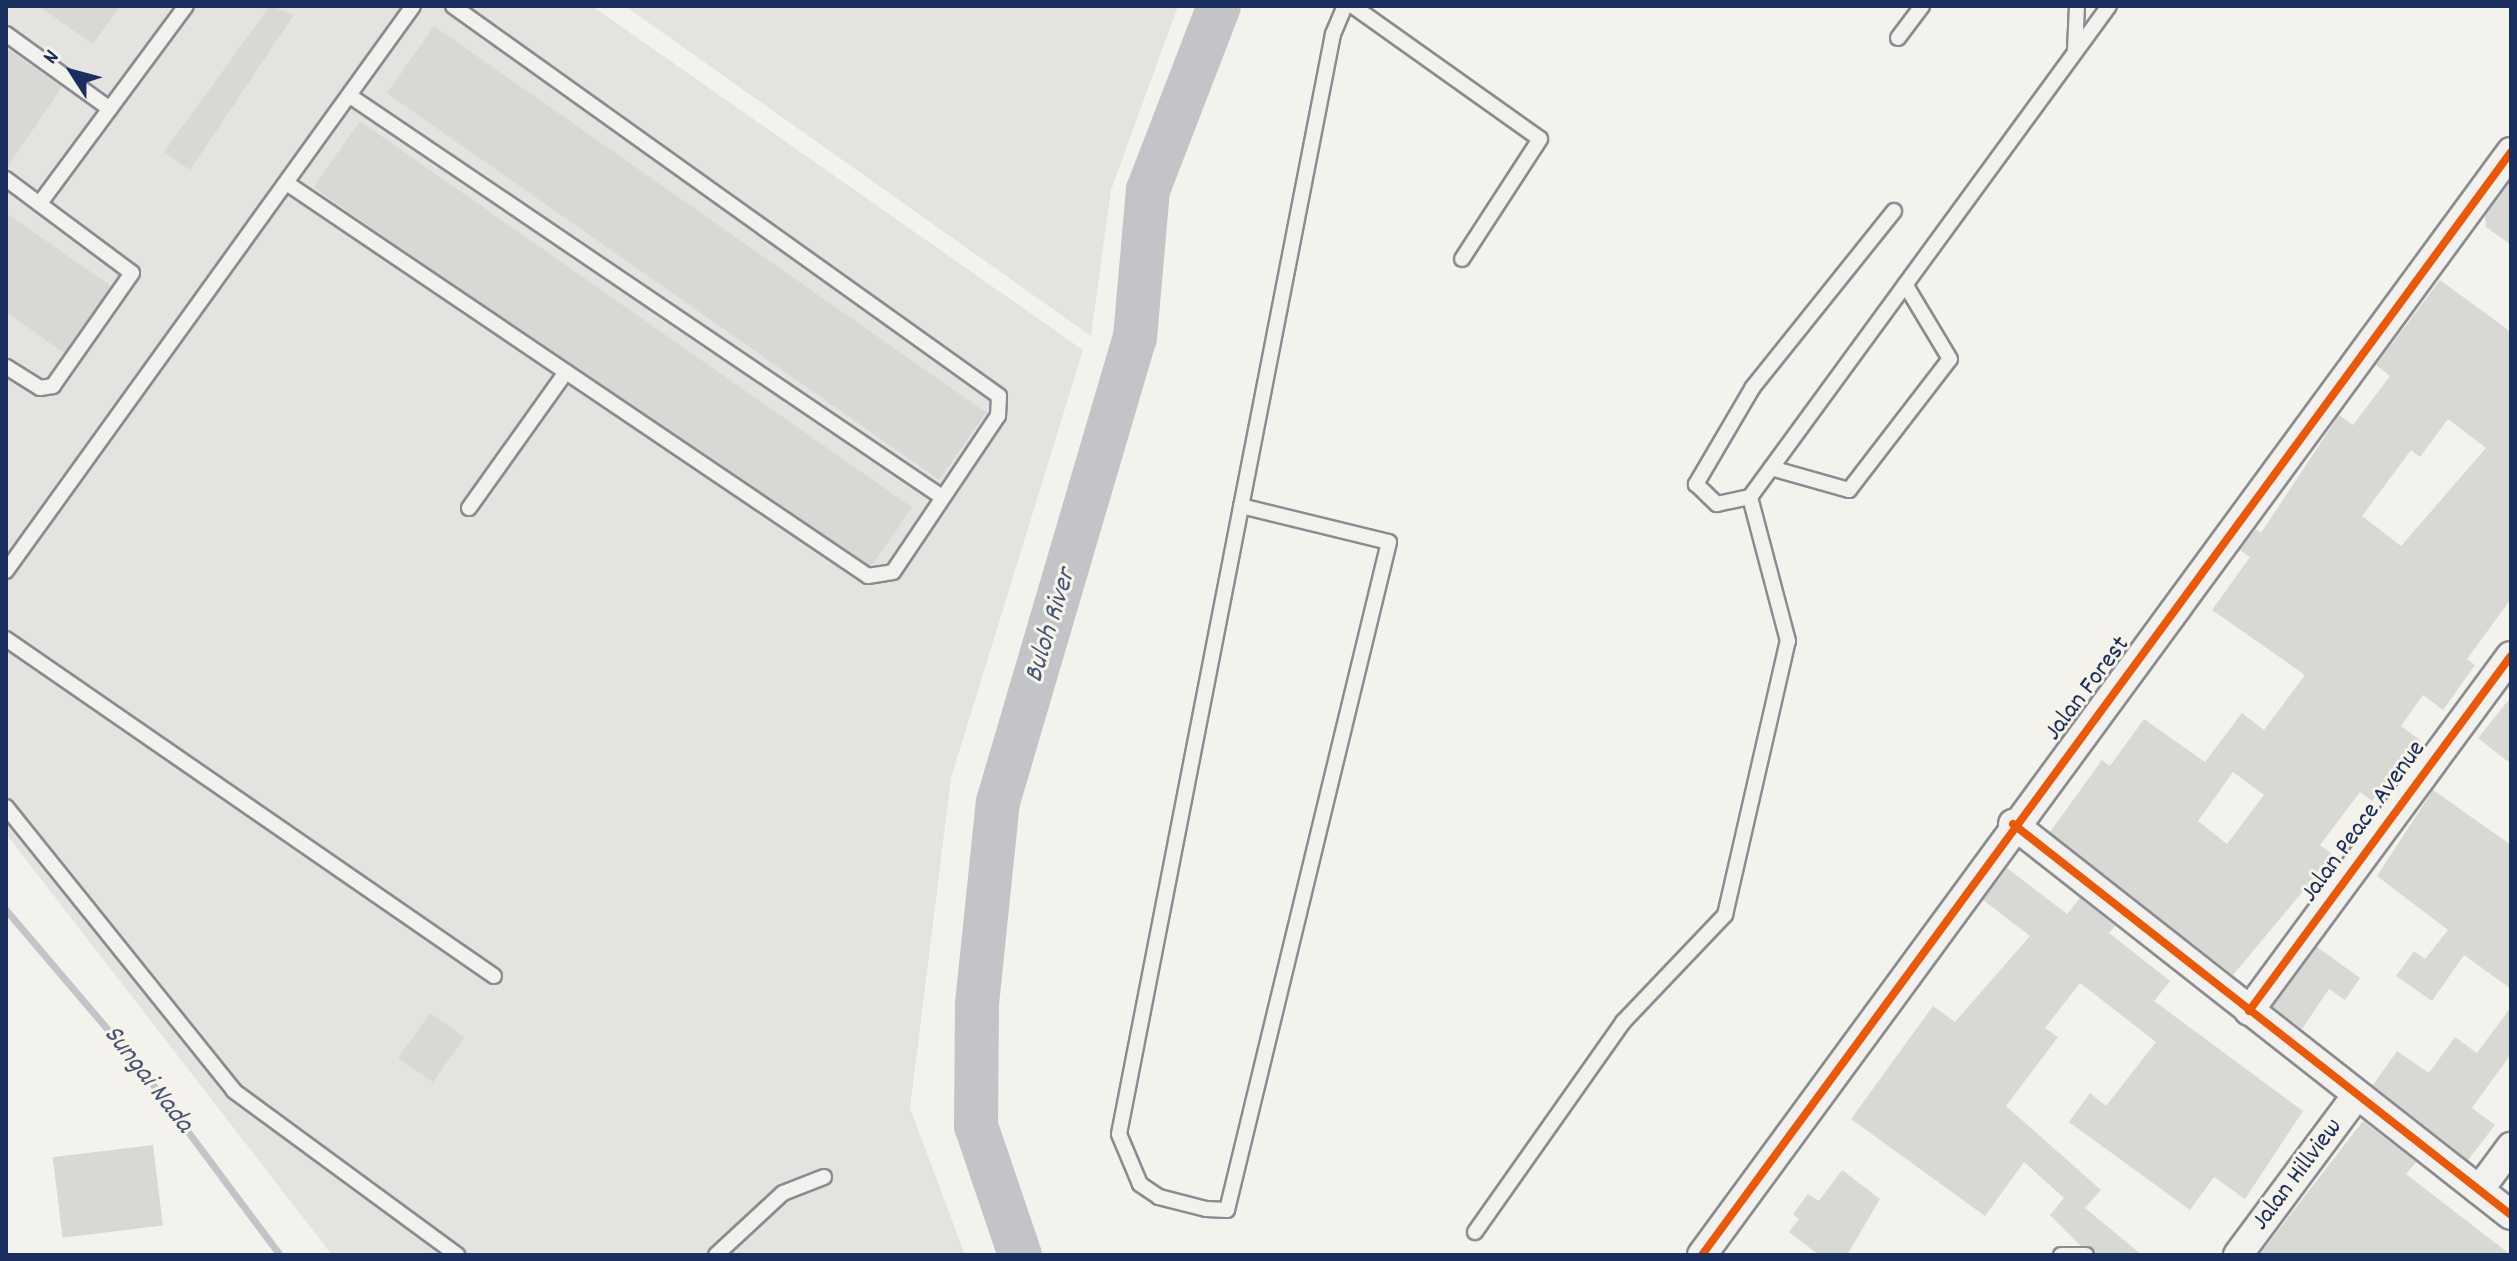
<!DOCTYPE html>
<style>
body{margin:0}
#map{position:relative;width:2517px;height:1261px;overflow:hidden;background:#f4f2ec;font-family:Dekko,sans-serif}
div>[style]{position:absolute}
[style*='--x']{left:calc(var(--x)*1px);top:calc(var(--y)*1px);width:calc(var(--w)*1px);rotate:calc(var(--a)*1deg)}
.built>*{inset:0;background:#e4e3df}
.stream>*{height:7px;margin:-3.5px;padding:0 3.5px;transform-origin:3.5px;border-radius:3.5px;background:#c2c4c8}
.river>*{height:44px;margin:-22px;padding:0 22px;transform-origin:22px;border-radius:22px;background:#c2c4c8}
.building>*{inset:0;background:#d8d8d5;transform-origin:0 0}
.roads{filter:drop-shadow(2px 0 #898c92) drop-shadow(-2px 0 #898c92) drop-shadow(0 2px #898c92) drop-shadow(0 -2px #898c92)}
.lane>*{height:14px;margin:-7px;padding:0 7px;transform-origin:7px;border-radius:7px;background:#f2f1ed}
.street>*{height:28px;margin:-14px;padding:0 14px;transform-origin:14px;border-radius:14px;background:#f2f1ed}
.cycleway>*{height:8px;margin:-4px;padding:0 4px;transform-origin:4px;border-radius:4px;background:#e8590c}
span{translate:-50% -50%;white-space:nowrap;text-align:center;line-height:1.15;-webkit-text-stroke:6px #f7f3e8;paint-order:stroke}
.street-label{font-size:26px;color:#1b2f5e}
.water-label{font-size:28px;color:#465679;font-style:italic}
.frame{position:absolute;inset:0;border:8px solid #1b2f5e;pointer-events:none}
.north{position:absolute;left:32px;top:32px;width:80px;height:80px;-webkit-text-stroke:6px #f7f3e8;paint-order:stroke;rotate:306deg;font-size:22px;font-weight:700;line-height:32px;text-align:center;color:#1b2f5e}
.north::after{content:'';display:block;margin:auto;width:28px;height:36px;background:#1b2f5e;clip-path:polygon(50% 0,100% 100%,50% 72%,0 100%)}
</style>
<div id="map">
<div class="built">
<i style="clip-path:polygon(6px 6px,592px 6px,1083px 350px,951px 778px,910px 1108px,965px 1255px,332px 1255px,6px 834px)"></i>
<i style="clip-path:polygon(625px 6px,1178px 6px,1111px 190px,1091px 336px)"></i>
</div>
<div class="stream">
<i style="--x:6;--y:910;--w:210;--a:49.6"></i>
<i style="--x:142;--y:1070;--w:231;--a:53.3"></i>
</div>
<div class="river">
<i style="--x:1020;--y:1255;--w:136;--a:-108.8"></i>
<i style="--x:976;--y:1126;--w:122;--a:-89.5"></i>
<i style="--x:977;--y:1004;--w:203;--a:-84.1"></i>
<i style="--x:998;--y:802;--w:484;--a:-73.6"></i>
<i style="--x:1135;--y:338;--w:149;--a:-85"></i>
<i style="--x:1148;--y:190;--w:197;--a:-68.9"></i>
</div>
<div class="building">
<i style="clip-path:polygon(38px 6px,120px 6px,93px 44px)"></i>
<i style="clip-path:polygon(270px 6px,294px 15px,190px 170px,164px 152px)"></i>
<i style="left:434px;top:26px;width:674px;height:82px;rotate:35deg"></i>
<i style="clip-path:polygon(6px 48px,62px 87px,6px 169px)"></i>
<i style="left:360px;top:121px;width:674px;height:81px;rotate:35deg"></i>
<i style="clip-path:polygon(2511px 181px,2511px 245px,2486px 227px,2485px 216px)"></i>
<i style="clip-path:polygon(6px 213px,111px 286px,64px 353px,6px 312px)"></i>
<i style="clip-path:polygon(evenodd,2440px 280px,2511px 332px,2511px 599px,2467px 659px,2475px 665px,2443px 710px,2423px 695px,2401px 726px,2421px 741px,2372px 801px,2360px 792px,2320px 845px,2333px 855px,2233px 975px,2050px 832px,2102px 760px,2110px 766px,2144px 719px,2205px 762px,2242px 713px,2264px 730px,2305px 675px,2212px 610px,2250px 557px,2240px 550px,2256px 529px,2261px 533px,2339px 415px,2353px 425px,2390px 376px,2376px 365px,2440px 280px,2448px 419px,2486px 448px,2401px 546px,2362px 516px,2411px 450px,2420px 457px,2448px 419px,2440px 280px,2233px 772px,2264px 795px,2227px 844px,2198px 821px,2233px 772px)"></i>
<i style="clip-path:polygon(2511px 697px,2511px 764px,2478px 738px)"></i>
<i style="clip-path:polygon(2433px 790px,2511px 845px,2511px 989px,2464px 955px,2432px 1001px,2396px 976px,2414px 951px,2425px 959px,2448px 930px,2377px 876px)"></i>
<i style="clip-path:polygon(2007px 868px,2067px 914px,2080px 898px,2115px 926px,2109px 933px,2170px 981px,2154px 1001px,2303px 1111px,2245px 1199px,2214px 1177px,2190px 1210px,2069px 1122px,2090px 1093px,2106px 1106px,2156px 1042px,2080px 983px,2045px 1028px,2058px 1037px,2006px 1106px,2101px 1190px,2085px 1208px,2142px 1255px,2096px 1255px,2080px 1245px,2050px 1215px,2064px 1198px,2024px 1162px,1985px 1216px,1851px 1119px,1933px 1006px,1955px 1022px,2030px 936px,1983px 900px)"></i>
<i style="clip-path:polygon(2317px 947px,2360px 978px,2345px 1000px,2329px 989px,2302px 1029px,2273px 1007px)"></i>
<i style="clip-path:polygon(2511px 1007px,2511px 1054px,2472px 1108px,2495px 1125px,2468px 1160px,2373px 1085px,2397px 1051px,2429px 1073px,2455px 1037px,2477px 1053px)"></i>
<i style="left:430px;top:1013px;width:42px;height:55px;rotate:35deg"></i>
<i style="clip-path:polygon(2363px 1121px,2416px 1162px,2406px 1174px,2511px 1255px,2259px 1255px)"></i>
<i style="left:153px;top:1145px;width:81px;height:101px;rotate:83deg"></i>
<i style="clip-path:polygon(1842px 1170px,1880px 1199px,1847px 1255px,1819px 1255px,1789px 1232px,1799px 1219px,1793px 1214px,1808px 1194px,1819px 1201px)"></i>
</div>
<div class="roads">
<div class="lane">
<i style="--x:1353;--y:6;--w:229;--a:35.4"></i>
<i style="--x:1540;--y:139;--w:143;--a:123"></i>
<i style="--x:6;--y:34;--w:128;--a:35.8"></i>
<i style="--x:1898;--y:38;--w:40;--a:-53"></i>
<i style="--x:2075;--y:50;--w:44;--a:-87.4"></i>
<i style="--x:350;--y:96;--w:715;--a:34.11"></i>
<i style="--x:6;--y:179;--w:157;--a:36.7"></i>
<i style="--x:132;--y:273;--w:138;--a:125"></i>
<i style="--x:53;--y:386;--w:13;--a:171"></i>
<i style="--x:40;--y:388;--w:40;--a:-148"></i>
<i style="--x:288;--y:184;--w:700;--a:34.05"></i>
<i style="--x:868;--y:576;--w:25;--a:-9"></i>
<i style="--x:893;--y:572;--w:188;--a:-56.1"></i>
<i style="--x:998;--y:416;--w:20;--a:-87"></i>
<i style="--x:999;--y:396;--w:671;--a:-144.46"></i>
<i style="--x:40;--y:203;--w:245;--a:-53.5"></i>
<i style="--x:1894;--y:211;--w:226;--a:128.7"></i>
<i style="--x:1753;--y:387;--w:113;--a:120.4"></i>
<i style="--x:1696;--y:484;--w:29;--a:44"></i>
<i style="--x:1717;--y:504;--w:34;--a:-12"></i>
<i style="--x:1750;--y:497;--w:608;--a:-53.83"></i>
<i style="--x:1771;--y:468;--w:81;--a:15.8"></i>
<i style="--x:1849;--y:490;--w:165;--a:-52.4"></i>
<i style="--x:1950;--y:359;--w:87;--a:-121"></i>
<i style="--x:1241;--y:506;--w:152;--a:13.7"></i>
<i style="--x:1389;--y:542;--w:687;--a:103.63"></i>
<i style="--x:1227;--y:1210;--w:21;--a:-177"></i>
<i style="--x:1206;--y:1209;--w:49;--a:-165.7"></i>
<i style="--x:1159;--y:1197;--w:23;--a:-146"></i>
<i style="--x:1140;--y:1184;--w:54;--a:-112.8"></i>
<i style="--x:1119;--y:1134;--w:1121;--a:-78.99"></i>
<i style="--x:1333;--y:34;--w:30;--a:-67"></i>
<i style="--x:469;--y:508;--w:167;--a:-54.5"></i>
<i style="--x:6;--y:571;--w:696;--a:-54.23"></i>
<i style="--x:6;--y:639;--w:593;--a:34.63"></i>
<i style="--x:6;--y:807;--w:364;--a:51.2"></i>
<i style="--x:234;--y:1091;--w:277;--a:36.3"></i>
<i style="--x:1475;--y:1232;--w:257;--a:-54.8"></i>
<i style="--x:1623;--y:1022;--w:148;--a:-46.4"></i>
<i style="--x:1725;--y:915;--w:281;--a:-77.1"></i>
<i style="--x:1788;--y:641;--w:149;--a:-104.8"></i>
<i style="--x:716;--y:1255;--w:91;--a:-42.8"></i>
<i style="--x:783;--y:1193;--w:44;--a:-21.3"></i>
<i style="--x:2061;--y:1255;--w:25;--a:0"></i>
</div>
<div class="street">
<i style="--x:2013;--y:824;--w:633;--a:38.14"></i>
<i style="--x:2249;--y:1011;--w:441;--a:-53.6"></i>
<i style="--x:2479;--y:1190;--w:54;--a:-53.3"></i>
<i style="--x:1702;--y:1255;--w:1368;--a:-53.74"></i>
<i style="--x:2238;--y:1255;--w:199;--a:-53.4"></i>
</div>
</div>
<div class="cycleway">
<i style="--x:2013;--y:824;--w:633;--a:38.14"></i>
<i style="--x:2249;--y:1011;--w:441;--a:-53.6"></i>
<i style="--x:1702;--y:1255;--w:1368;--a:-53.74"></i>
</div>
<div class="street-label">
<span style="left:2088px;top:689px;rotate:-53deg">Jalan Forest</span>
<span style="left:2364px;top:822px;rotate:-54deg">Jalan Peace Avenue</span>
<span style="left:2298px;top:1175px;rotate:-53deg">Jalan Hillview</span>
</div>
<div class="water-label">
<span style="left:1052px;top:626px;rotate:-73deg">Buloh River</span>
<span style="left:147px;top:1080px;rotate:52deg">Sungai Nada</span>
</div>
<div class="frame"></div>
<div class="north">N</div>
</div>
